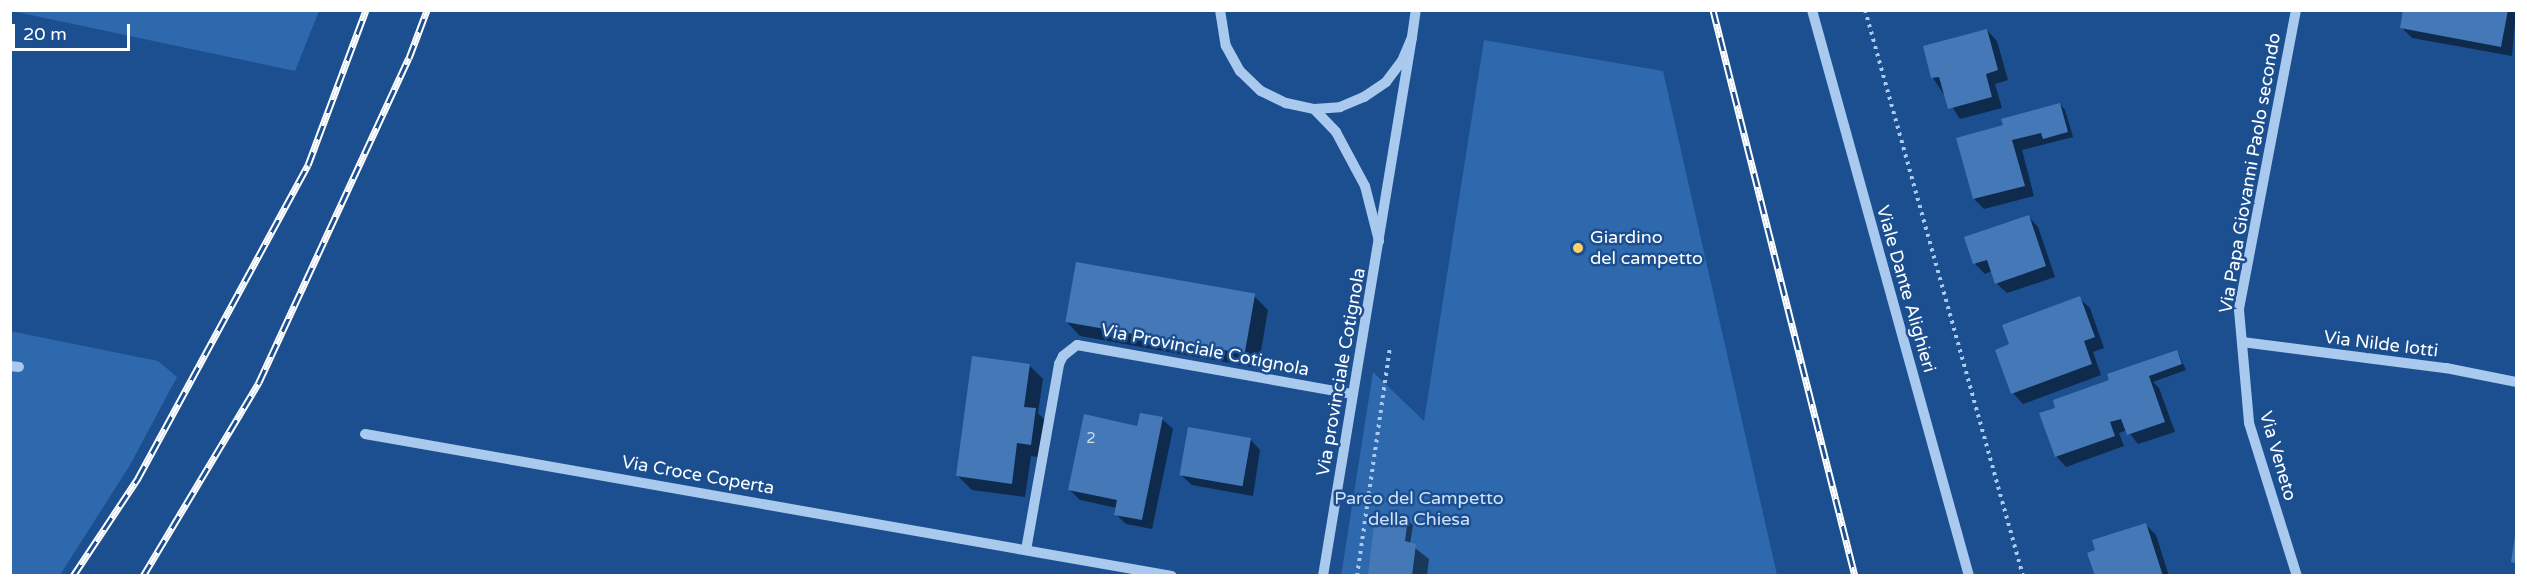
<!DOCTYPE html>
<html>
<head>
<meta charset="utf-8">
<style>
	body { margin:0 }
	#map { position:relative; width:2527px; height:586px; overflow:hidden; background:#1b4f8f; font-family:"Varela Round",sans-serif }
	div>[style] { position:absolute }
	.green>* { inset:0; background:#2e69ad }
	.shadow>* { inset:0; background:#0007 }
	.building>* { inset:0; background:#4478b7; transform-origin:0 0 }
	.path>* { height:4px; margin-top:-2px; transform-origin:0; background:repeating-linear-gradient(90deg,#a9c9ee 0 3px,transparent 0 7.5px) }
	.minor>* { height:10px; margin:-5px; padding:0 5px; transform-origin:5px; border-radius:5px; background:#a9c9ee }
	.rail>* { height:7px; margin-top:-3.5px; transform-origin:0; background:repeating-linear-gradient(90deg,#1b4f8f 0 14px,#fff 0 28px); box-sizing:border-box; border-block:2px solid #fff }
	.dots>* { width:16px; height:16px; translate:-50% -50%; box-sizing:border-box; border:3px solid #1b4f8f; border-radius:50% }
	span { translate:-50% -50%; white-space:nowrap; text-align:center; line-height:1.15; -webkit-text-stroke:5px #1b4f8f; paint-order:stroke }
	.number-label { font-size:15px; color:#d0dded }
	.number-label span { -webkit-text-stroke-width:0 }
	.street-label { font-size:18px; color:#fff }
	.poi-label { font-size:18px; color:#fff }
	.left { translate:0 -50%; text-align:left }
	.park-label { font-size:18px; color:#cfe3fa }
	.frame { position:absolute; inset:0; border:12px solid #fff; pointer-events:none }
	.scale { position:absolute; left:12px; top:24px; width:118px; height:27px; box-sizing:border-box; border:3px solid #fff; border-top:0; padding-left:8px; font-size:18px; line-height:21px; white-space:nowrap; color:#fff; -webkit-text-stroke:4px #1b4f8f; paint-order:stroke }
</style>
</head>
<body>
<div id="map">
	<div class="green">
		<div style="clip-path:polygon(12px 11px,319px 10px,319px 11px,295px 71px)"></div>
		<div style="clip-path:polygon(1484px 40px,1663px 71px,1777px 575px,1341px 576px,1373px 372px,1424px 421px)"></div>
		<div style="clip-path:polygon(10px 331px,158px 361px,177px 377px,130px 465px,60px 575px,11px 575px)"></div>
	</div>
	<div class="shadow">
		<div style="clip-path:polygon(2404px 10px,2516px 10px,2512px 56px,2412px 38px,2402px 28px)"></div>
		<div style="clip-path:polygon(1987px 30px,1997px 41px,2008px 80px,1995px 84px,2002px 108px,1960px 119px,1933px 78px)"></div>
		<div style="clip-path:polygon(2060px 104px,2065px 110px,2073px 137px,2022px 150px,2034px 196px,1984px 209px,1974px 199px,2005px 126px)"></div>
		<div style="clip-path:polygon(2028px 216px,2038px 227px,2055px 277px,2007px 293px,1996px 283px,1992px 271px,1985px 274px,1975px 264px)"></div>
		<div style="clip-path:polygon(1254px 296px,1268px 310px,1258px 368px,1080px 336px,1067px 322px)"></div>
		<div style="clip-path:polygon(2079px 298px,2090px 308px,2104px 348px,2093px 352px,2101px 375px,2023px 404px,2013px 393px,2011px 345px)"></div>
		<div style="clip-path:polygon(2177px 351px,2186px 370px,2153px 382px,2159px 388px,2175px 432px,2138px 444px,2127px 430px,2119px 433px,2124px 446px,2066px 467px,2056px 456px,2057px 409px)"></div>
		<div style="clip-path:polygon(1029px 365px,1043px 379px,1038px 413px,1049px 424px,1045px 458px,1031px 456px,1025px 497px,972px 490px,958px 476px)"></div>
		<div style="clip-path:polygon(1162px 419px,1173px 429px,1152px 529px,1126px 524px,1116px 514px,1117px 508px,1080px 500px,1070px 490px,1138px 427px)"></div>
		<div style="clip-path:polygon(1250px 439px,1260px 450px,1253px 496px,1192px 485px,1181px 475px)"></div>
		<div style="clip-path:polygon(1407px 520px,1413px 525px,1410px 544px,1429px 559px,1427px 576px,1370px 576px)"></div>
		<div style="clip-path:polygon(2146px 525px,2156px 535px,2169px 576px,2096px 576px)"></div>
	</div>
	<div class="building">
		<div style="clip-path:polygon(2403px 10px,2508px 10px,2501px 47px,2400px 28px)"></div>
		<div style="clip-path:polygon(1987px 29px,1998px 70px,1986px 74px,1992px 97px,1948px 109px,1939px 77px,1931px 78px,1923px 46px)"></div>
		<div style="clip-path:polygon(2060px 103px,2068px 132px,2043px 139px,2041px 133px,2012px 140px,2025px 186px,1973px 199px,1956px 138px,2003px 125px,2001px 119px)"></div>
		<div style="clip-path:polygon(2029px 215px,2046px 266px,1995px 284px,1987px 260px,1973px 264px,1964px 237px)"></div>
		<div style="left:1076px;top:262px;width:182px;height:61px;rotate:10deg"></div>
		<div style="clip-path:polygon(2080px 296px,2095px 337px,2084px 341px,2092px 364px,2011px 394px,1995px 350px,2009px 344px,2002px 325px)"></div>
		<div style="clip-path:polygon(2177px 350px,2182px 364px,2149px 376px,2165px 422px,2127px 435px,2121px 419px,2110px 422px,2115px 436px,2055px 457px,2039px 413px,2055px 408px,2053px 400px,2109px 380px,2107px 374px)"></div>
		<div style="clip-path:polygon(972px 356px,1030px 364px,1024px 407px,1036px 408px,1031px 445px,1017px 443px,1012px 484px,956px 476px)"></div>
		<div style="clip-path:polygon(1140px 413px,1163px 417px,1142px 520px,1114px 515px,1117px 500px,1068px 490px,1084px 414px,1137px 426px)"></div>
		<div style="left:1188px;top:427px;width:64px;height:49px;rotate:10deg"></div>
		<div style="clip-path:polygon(1375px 515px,1408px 519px,1405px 541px,1416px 544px,1412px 576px,1368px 576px)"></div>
		<div style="clip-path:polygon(2146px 523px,2163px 576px,2095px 576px,2087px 553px,2095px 550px,2092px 540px)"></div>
		<div style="clip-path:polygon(2515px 536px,2516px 536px,2516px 563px,2511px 562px)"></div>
	</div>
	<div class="path">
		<div style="left:1865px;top:10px;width:588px;rotate:74.4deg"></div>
		<div style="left:1357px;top:576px;width:230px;rotate:-81.8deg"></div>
	</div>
	<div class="minor">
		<div style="left:1220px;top:10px;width:36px;rotate:81deg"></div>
		<div style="left:1226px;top:46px;width:29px;rotate:61deg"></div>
		<div style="left:1240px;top:71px;width:29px;rotate:44deg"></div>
		<div style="left:1261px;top:91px;width:28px;rotate:26deg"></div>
		<div style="left:1286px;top:103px;width:29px;rotate:12deg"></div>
		<div style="left:1314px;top:109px;width:26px;rotate:-4deg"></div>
		<div style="left:1340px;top:107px;width:26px;rotate:-23deg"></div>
		<div style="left:1364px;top:97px;width:27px;rotate:-34deg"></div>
		<div style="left:1386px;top:82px;width:26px;rotate:-53deg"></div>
		<div style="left:1402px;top:61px;width:26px;rotate:-67deg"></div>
		<div style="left:1412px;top:37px;width:27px;rotate:-82deg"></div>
		<div style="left:1812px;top:10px;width:587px;rotate:74.5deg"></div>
		<div style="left:2296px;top:10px;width:305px;rotate:100.8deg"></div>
		<div style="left:2239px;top:310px;width:113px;rotate:84.9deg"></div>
		<div style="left:2249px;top:423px;width:160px;rotate:72.6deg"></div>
		<div style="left:1314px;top:109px;width:32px;rotate:46deg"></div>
		<div style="left:1336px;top:132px;width:61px;rotate:61.8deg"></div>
		<div style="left:1365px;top:186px;width:57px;rotate:75.7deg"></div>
		<div style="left:2242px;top:342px;width:206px;rotate:7.3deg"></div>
		<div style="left:2446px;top:368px;width:71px;rotate:11.3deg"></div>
		<div style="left:10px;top:366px;width:9px;rotate:6deg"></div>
		<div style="left:365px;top:434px;width:819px;rotate:9.98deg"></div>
		<div style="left:1026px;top:550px;width:189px;rotate:-79.9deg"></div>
		<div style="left:1059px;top:364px;width:9px;rotate:-63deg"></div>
		<div style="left:1063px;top:356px;width:18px;rotate:-38deg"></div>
		<div style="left:1077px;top:345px;width:280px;rotate:10.1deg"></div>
		<div style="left:1323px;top:576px;width:546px;rotate:-80.62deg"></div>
	</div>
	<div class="rail">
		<div style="left:1713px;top:10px;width:584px;rotate:75.92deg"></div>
		<div style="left:73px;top:576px;width:118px;rotate:-56.4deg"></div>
		<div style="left:138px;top:478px;width:356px;rotate:-61.5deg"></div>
		<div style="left:308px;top:165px;width:165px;rotate:-69.5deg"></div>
		<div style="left:143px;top:576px;width:226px;rotate:-59.1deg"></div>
		<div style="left:259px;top:382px;width:357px;rotate:-65.2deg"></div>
		<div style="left:409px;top:58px;width:51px;rotate:-69.4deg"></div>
	</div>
	<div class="dots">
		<div style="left:1578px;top:248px;background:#ffd166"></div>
	</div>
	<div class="number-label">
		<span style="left:1091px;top:439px">2</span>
	</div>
	<div class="street-label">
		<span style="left:2250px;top:173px;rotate:-80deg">Via Papa Giovanni Paolo secondo</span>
		<span style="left:1906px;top:289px;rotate:74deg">Viale Dante Alighieri</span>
		<span style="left:2381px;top:344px;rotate:7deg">Via Nilde Iotti</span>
		<span style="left:1205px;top:350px;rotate:11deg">Via Provinciale Cotignola</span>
		<span style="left:1341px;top:372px;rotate:-80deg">Via provinciale Cotignola</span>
		<span style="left:2278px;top:456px;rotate:74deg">Via Veneto</span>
		<span style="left:698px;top:475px;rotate:10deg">Via Croce Coperta</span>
	</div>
	<div class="poi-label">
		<span class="left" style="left:1590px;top:248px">Giardino<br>del campetto</span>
	</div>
	<div class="park-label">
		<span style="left:1419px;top:509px">Parco del Campetto<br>della Chiesa</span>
	</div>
	<div class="frame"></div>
	<div class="scale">20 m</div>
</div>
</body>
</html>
